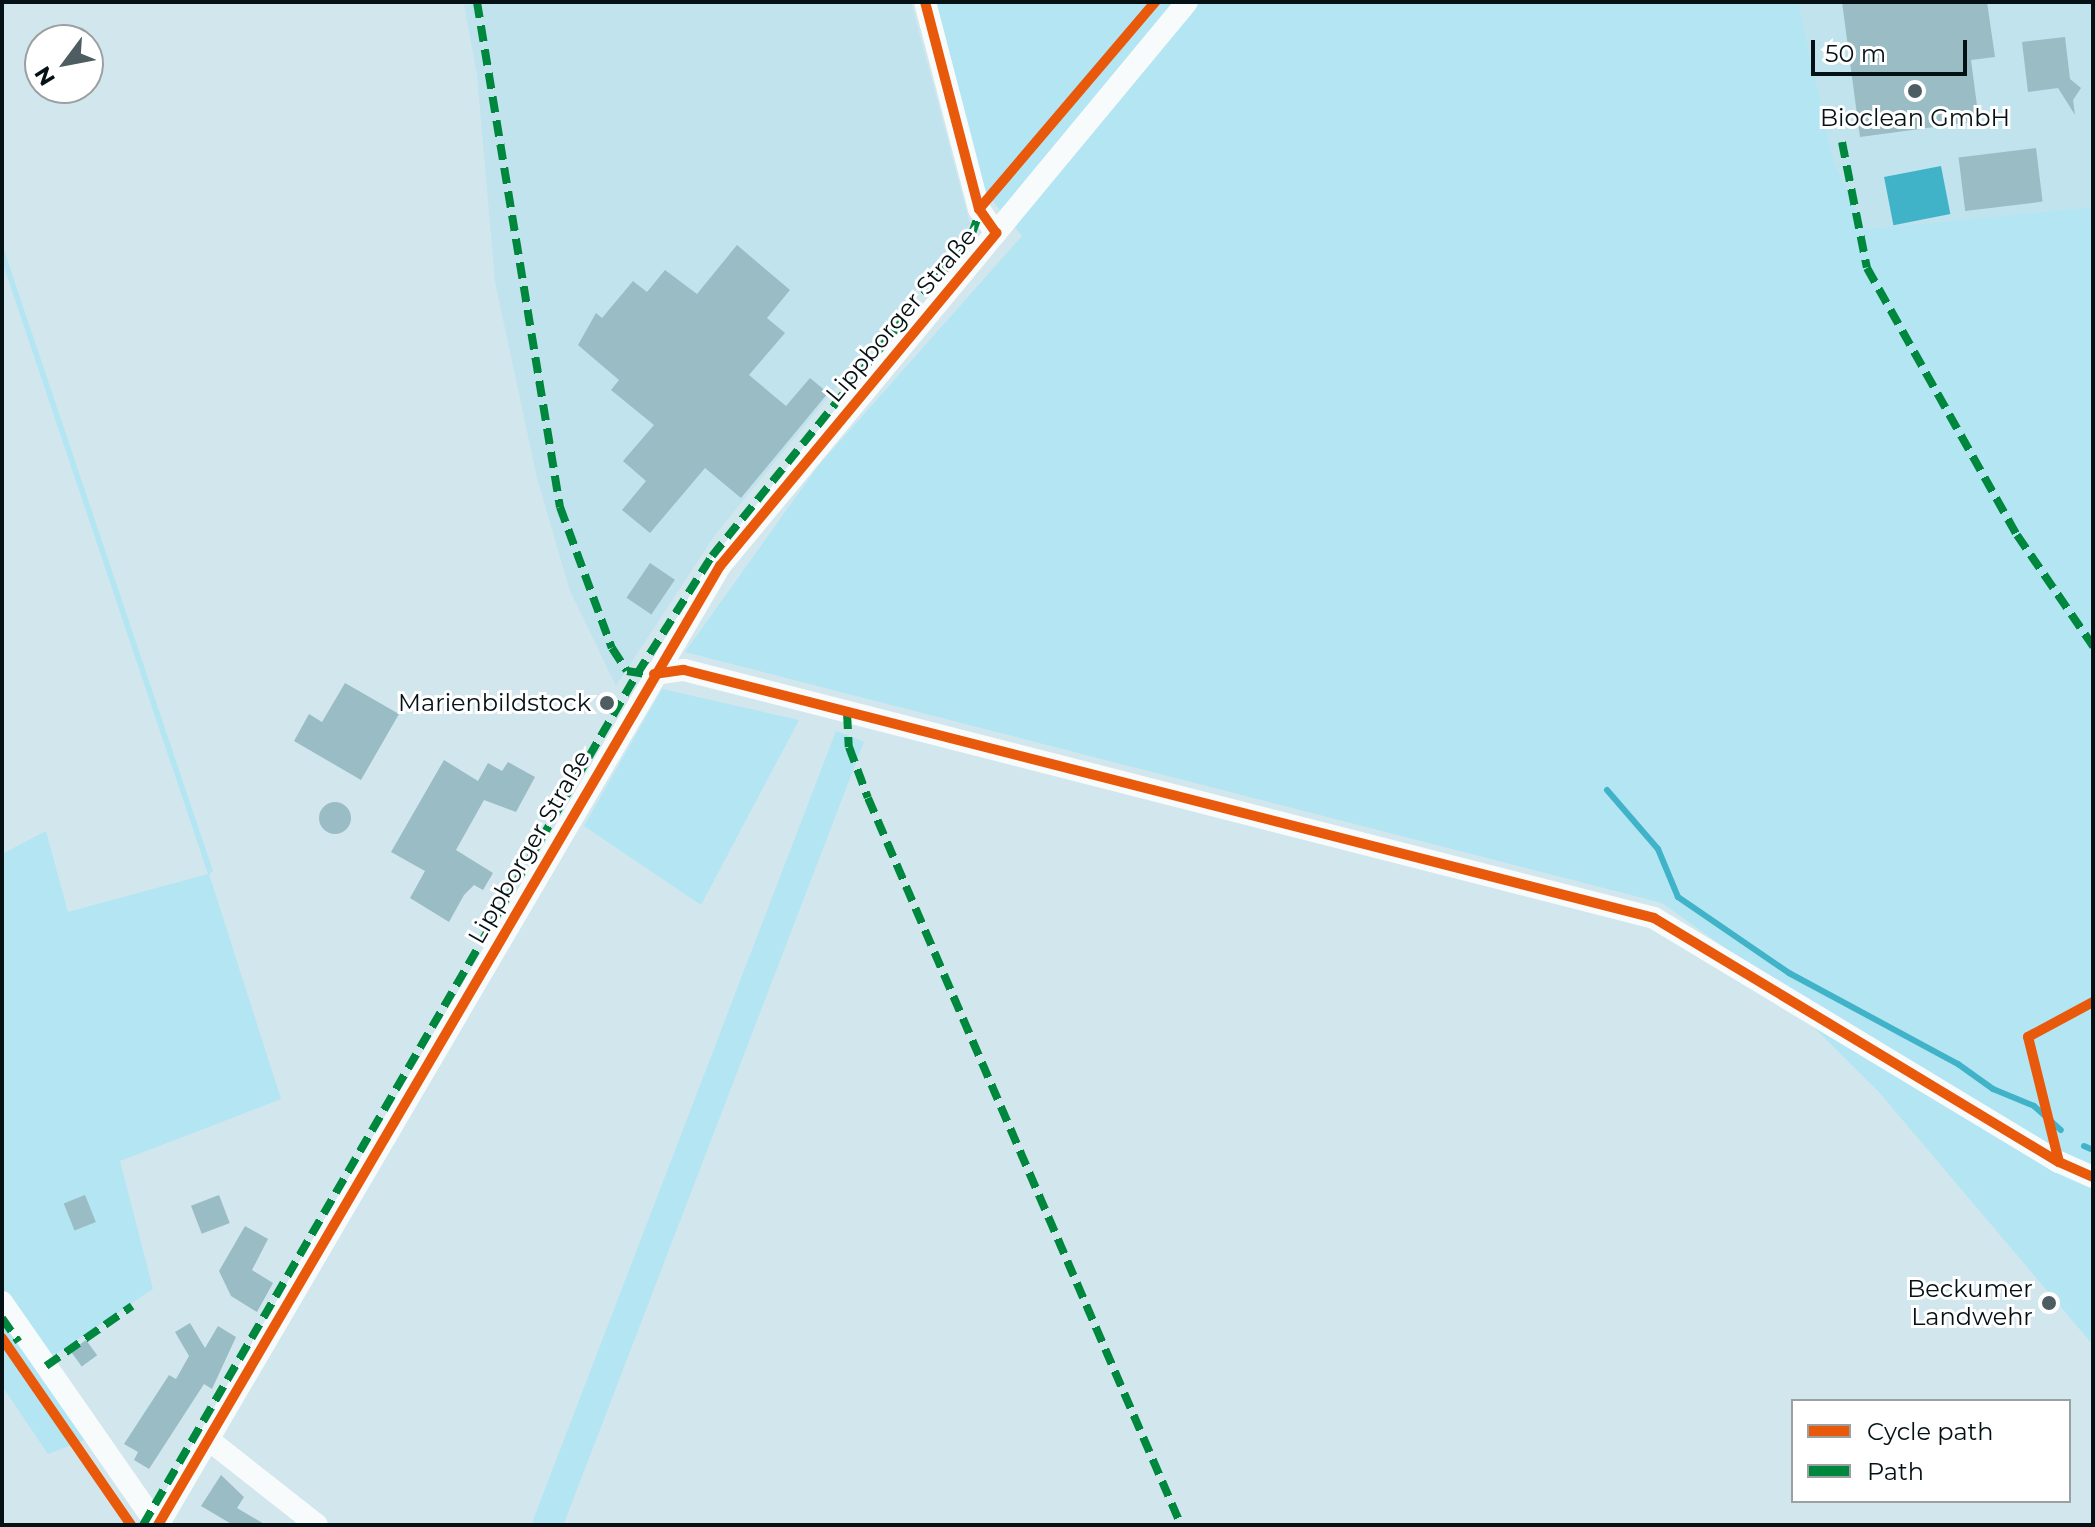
<!DOCTYPE html>
<html>
<head>
<meta charset="utf-8">
<style>
	body { margin:0 }
	#map { position:relative; width:2095px; height:1527px; overflow:hidden; background:#d2e7ed; font-family:Montserrat,sans-serif }
	div>[style] { position:absolute }
	.built>* { inset:0; background:#c0e3ed }
	.green>* { inset:0; background:#b3e5f2; transform-origin:0 0 }
	.water>* { inset:0; background:#40b3c9; transform-origin:0 0 }
	.stream>* { height:6px; margin:-3px; padding:0 3px; transform-origin:3px; border-radius:3px; background:#40b3c9 }
	.building>* { inset:0; background:#9abcc4; transform-origin:0 0 }
	.round { border-radius:50% }
	.minor>* { height:22px; margin:-11px; padding:0 11px; transform-origin:11px; border-radius:11px; background:#f8fbfc }
	.quiet>* { height:8px; margin-top:-4px; transform-origin:0; background:repeating-linear-gradient(90deg,#00873e 0 16px,transparent 0 24px) }
	.cycleway>* { height:10px; margin:-5px; padding:0 5px; transform-origin:5px; border-radius:5px; background:#e8590c }
	.dots>* { width:22px; height:22px; translate:-50% -50%; box-sizing:border-box; border:4px solid #fff; border-radius:50% }
	span { translate:-50% -50%; white-space:nowrap; text-align:center; line-height:1.15; -webkit-text-stroke:6px #fff; paint-order:stroke }
	.poi-label { font-size:24px; color:#051215 }
	.right { translate:-100% -50%; text-align:right }
	.street-label { font-size:24px; color:#051215 }
	.frame { position:absolute; inset:0; border:4px solid #051215; pointer-events:none }
	.legend { position:absolute; left:1791px; top:1399px; width:280px; height:104px; box-sizing:border-box; background:#fff; border:2px solid #9ba0a1; margin:0; padding:10px 14px; list-style:none; font-size:24px; color:#051215 }
	.legend li { display:flex; align-items:center; gap:16px; height:40px }
	.legend b { width:40px; border:2px solid #9ba0a1 }
	.north { position:absolute; left:24px; top:24px; width:80px; height:80px; box-sizing:border-box; background:#fff; border:2px solid #9ba0a1; border-radius:50%; rotate:238deg; font-size:22px; font-weight:700; line-height:32px; text-align:center; color:#051215 }
	.north::after { content:''; display:block; margin:auto; width:28px; height:36px; background:#4d5d61; clip-path:polygon(50% 0,100% 100%,50% 72%,0 100%) }
	.scale { position:absolute; left:1811px; top:40px; width:156px; height:36px; box-sizing:border-box; border:4px solid #051215; border-top:0; padding-left:10px; font-size:24px; line-height:28px; white-space:nowrap; color:#051215; -webkit-text-stroke:6px #fff; paint-order:stroke }
</style>
</head>
<body>
<div id="map">
	<div class="built">
		<div style="clip-path:polygon(481px 2px,911px 2px,970px 224px,715px 535px,616px 686px,570px 591px,537px 478px,495px 282px,477px 75px,464px 5px)"></div>
		<div style="clip-path:polygon(1798px 2px,2093px 2px,2093px 207px,1865px 229px,1834px 162px)"></div>
	</div>
	<div class="green">
		<div style="clip-path:polygon(935px 2px,1798px 2px,1834px 162px,1865px 229px,2093px 207px,2093px 1345px,1878px 1091px,1756px 970px,1662px 903px,685px 652px,818px 466px,1022px 236px,984px 191px)"></div>
		<div style="clip-path:polygon(2px 244px,213px 871px,209px 874px,281px 1099px,120px 1161px,153px 1289px,53px 1356px,103px 1433px,48px 1454px,2px 1386px,2px 854px,46px 831px,68px 912px,208px 874px,2px 261px)"></div>
		<div style="clip-path:polygon(662px 689px,799px 720px,701px 905px,584px 826px)"></div>
		<div style="left:836px;top:731px;width:30px;height:861px;rotate:21deg"></div>
	</div>
	<div class="water">
		<div style="left:1941px;top:166px;width:49px;height:58px;rotate:79deg"></div>
	</div>
	<div class="stream">
		<div style="left:1607px;top:790px;width:78px;rotate:49.2deg"></div>
		<div style="left:1658px;top:849px;width:52px;rotate:67.4deg"></div>
		<div style="left:1678px;top:897px;width:135px;rotate:34.4deg"></div>
		<div style="left:1789px;top:973px;width:192px;rotate:28.3deg"></div>
		<div style="left:1958px;top:1064px;width:43px;rotate:35.5deg"></div>
		<div style="left:1993px;top:1089px;width:44px;rotate:22.5deg"></div>
		<div style="left:2034px;top:1106px;width:36px;rotate:42deg"></div>
		<div style="left:2084px;top:1146px;width:10px;rotate:24deg"></div>
	</div>
	<div class="building">
		<div style="clip-path:polygon(1842px 2px,1987px 2px,1995px 57px,1971px 60px,1979px 121px,1860px 137px)"></div>
		<div style="clip-path:polygon(2065px 37px,2070px 79px,2081px 88px,2073px 100px,2075px 115px,2058px 88px,2028px 92px,2022px 42px)"></div>
		<div style="left:2036px;top:148px;width:54px;height:78px;rotate:83deg"></div>
		<div style="clip-path:polygon(737px 245px,790px 290px,767px 318px,785px 333px,749px 375px,786px 406px,810px 378px,828px 393px,741px 498px,705px 468px,650px 533px,622px 510px,646px 481px,623px 461px,654px 425px,611px 390px,619px 380px,578px 345px,596px 313px,602px 318px,633px 281px,647px 292px,665px 270px,697px 294px)"></div>
		<div style="left:650px;top:563px;width:30px;height:42px;rotate:34deg"></div>
		<div style="clip-path:polygon(345px 683px,399px 714px,361px 780px,294px 741px,309px 714px,322px 722px)"></div>
		<div style="clip-path:polygon(444px 760px,478px 781px,488px 763px,502px 771px,508px 762px,535px 777px,516px 812px,484px 800px,456px 850px,493px 873px,483px 890px,474px 885px,464px 895px,449px 922px,410px 898px,425px 871px,391px 852px)"></div>
		<div class="round" style="left:319px;top:802px;width:32px;height:32px"></div>
		<div style="left:85px;top:1195px;width:29px;height:23px;rotate:68deg"></div>
		<div style="left:219px;top:1195px;width:30px;height:30px;rotate:69deg"></div>
		<div style="clip-path:polygon(245px 1226px,268px 1239px,252px 1270px,273px 1283px,257px 1312px,231px 1296px,219px 1271px)"></div>
		<div style="clip-path:polygon(190px 1323px,205px 1348px,218px 1326px,236px 1337px,212px 1389px,204px 1384px,149px 1469px,134px 1460px,138px 1452px,124px 1444px,169px 1375px,176px 1379px,189px 1356px,175px 1332px)"></div>
		<div style="left:86px;top:1340px;width:19px;height:19px;rotate:54deg"></div>
		<div style="clip-path:polygon(221px 1475px,244px 1497px,237px 1508px,266px 1525px,233px 1525px,201px 1506px)"></div>
	</div>
	<div class="minor">
		<div style="left:925px;top:2px;width:214px;rotate:75.4deg"></div>
		<div style="left:979px;top:209px;width:29px;rotate:55deg"></div>
		<div style="left:654px;top:674px;width:30px;rotate:-8deg"></div>
		<div style="left:684px;top:670px;width:1001px;rotate:14.34deg"></div>
		<div style="left:1654px;top:918px;width:473px;rotate:31.1deg"></div>
		<div style="left:2059px;top:1162px;width:37px;rotate:24deg"></div>
		<div style="left:2px;top:1302px;width:272px;rotate:55.2deg"></div>
		<div style="left:209px;top:1440px;width:137px;rotate:38.2deg"></div>
		<div style="left:158px;top:1525px;width:1112px;rotate:-59.63deg"></div>
		<div style="left:720px;top:566px;width:732px;rotate:-50.37deg"></div>
	</div>
	<div class="quiet">
		<div style="left:477px;top:2px;width:512px;rotate:80.67deg"></div>
		<div style="left:560px;top:507px;width:150px;rotate:69.8deg"></div>
		<div style="left:612px;top:648px;width:27px;rotate:57deg"></div>
		<div style="left:627px;top:671px;width:19px;rotate:9deg"></div>
		<div style="left:1842px;top:142px;width:128px;rotate:78.8deg"></div>
		<div style="left:1867px;top:268px;width:306px;rotate:60.7deg"></div>
		<div style="left:2017px;top:535px;width:135px;rotate:55.6deg"></div>
		<div style="left:847px;top:713px;width:34px;rotate:87deg"></div>
		<div style="left:849px;top:747px;width:54px;rotate:69.6deg"></div>
		<div style="left:868px;top:798px;width:792px;rotate:66.71deg"></div>
		<div style="left:2px;top:1318px;width:29px;rotate:55deg"></div>
		<div style="left:46px;top:1366px;width:105px;rotate:-34.9deg"></div>
		<div style="left:143px;top:1525px;width:984px;rotate:-59.87deg"></div>
		<div style="left:637px;top:674px;width:140px;rotate:-57.6deg"></div>
		<div style="left:712px;top:556px;width:412px;rotate:-51deg"></div>
		<div style="left:971px;top:236px;width:32px;rotate:-70deg"></div>
	</div>
	<div class="cycleway">
		<div style="left:979px;top:209px;width:272px;rotate:-49.6deg"></div>
		<div style="left:654px;top:674px;width:30px;rotate:-8deg"></div>
		<div style="left:684px;top:670px;width:1001px;rotate:14.34deg"></div>
		<div style="left:1654px;top:918px;width:473px;rotate:31.1deg"></div>
		<div style="left:2059px;top:1162px;width:37px;rotate:24deg"></div>
		<div style="left:2059px;top:1162px;width:129px;rotate:-103.9deg"></div>
		<div style="left:2028px;top:1037px;width:74px;rotate:-28.3deg"></div>
		<div style="left:2px;top:1338px;width:227px;rotate:55.4deg"></div>
		<div style="left:158px;top:1525px;width:1112px;rotate:-59.63deg"></div>
		<div style="left:720px;top:566px;width:433px;rotate:-50.3deg"></div>
		<div style="left:996px;top:233px;width:29px;rotate:-125deg"></div>
		<div style="left:979px;top:209px;width:214px;rotate:-104.6deg"></div>
	</div>
	<div class="dots">
		<div style="left:1915px;top:91px;background:#4d5d61"></div>
		<div style="left:607px;top:703px;background:#4d5d61"></div>
		<div style="left:2049px;top:1303px;background:#4d5d61"></div>
	</div>
	<div class="poi-label">
		<span style="left:1915px;top:118px">Bioclean GmbH</span>
		<span class="right" style="left:591px;top:703px">Marienbildstock</span>
		<span class="right" style="left:2033px;top:1303px">Beckumer<br>Landwehr</span>
	</div>
	<div class="street-label">
		<span style="left:901px;top:315px;rotate:-50deg">Lippborger Straße</span>
		<span style="left:529px;top:847px;rotate:-60deg">Lippborger Straße</span>
	</div>
	<div class="frame"></div>
	<ul class="legend">
	<li><b style="height:10px;background:#e8590c"></b>Cycle path</li>
	<li><b style="height:10px;background:#00873e"></b>Path</li>
	</ul>
	<div class="north">N</div>
	<div class="scale">50 m</div>
</div>
</body>
</html>
